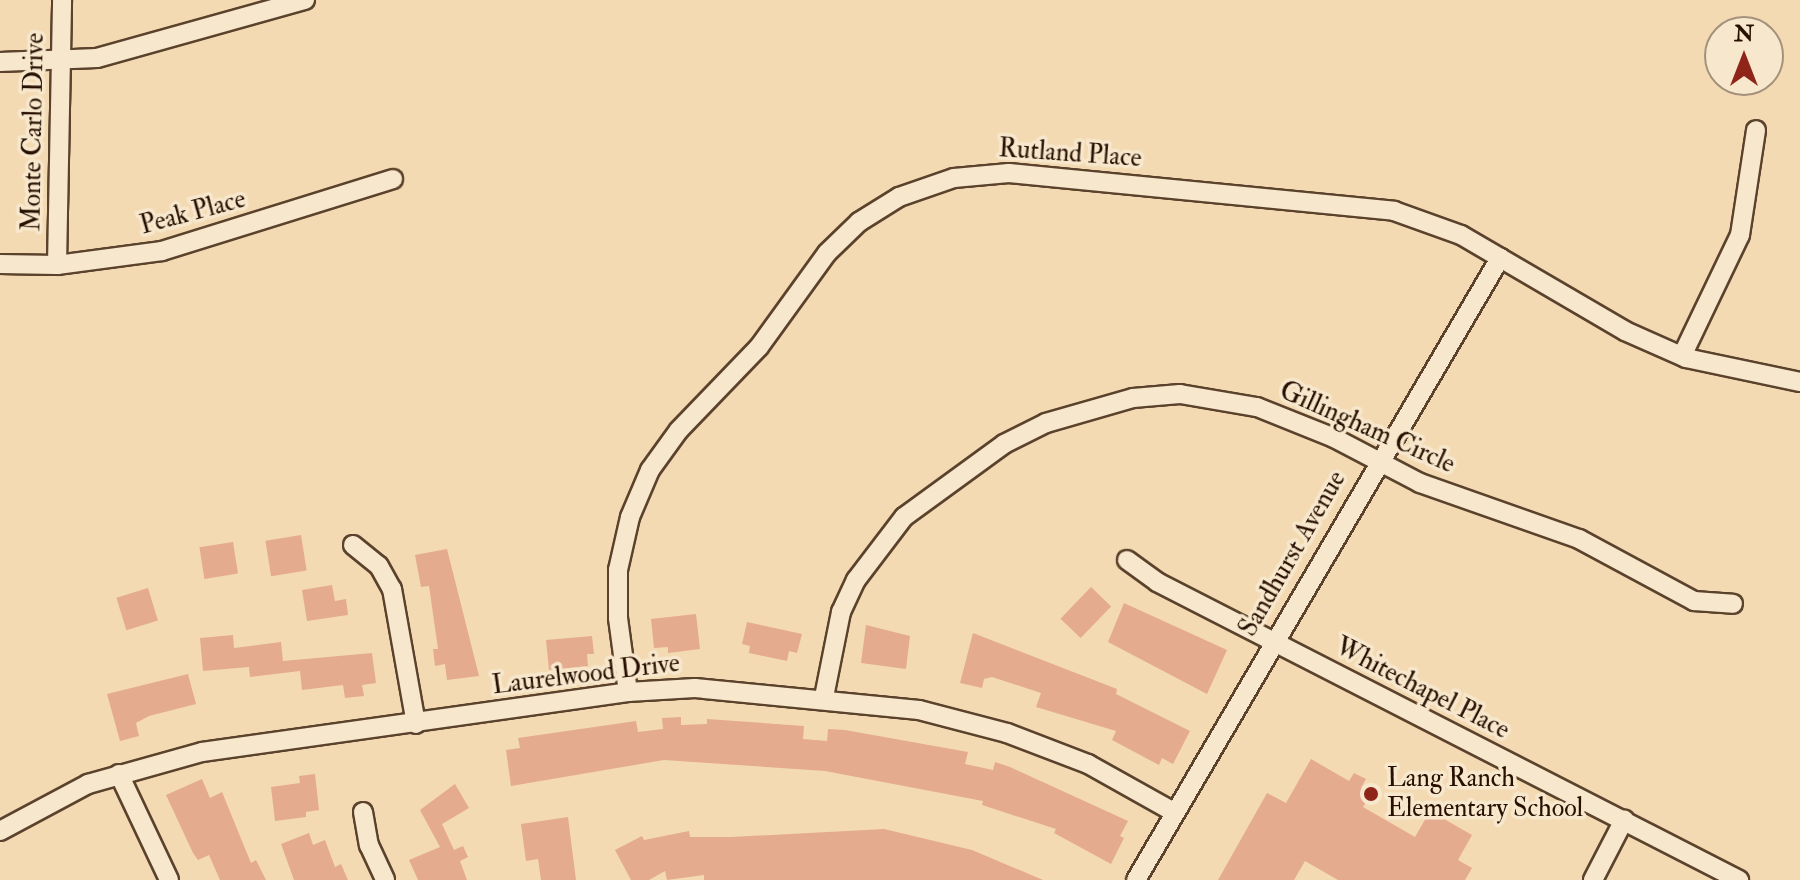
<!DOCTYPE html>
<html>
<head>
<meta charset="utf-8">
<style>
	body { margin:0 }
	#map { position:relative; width:1800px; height:880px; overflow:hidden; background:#f3dab2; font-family:"IM FELL Double Pica",serif }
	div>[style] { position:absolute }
	.building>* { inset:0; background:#e5ab8f; transform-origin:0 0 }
	.roads { filter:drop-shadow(2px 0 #5b422c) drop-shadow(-2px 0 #5b422c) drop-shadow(0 2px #5b422c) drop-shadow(0 -2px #5b422c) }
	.street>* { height:18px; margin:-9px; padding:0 9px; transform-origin:9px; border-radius:9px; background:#f7e7cd }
	.dots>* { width:22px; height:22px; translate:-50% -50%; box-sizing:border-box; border:4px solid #f7e7cd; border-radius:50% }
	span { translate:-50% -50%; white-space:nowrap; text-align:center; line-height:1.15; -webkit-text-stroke:7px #f7e7cd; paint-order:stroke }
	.street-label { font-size:26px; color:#281000 }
	.poi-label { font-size:26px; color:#281000 }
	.left { translate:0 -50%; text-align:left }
	.north { position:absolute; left:1704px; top:16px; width:80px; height:80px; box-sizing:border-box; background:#f7e7cd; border:2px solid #a4917b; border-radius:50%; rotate:0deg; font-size:22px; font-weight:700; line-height:32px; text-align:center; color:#281000 }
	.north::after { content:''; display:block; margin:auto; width:28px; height:36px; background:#8f2418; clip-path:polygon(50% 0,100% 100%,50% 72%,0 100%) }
</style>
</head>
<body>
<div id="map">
	<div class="building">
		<div style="left:301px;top:535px;width:36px;height:36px;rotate:81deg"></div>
		<div style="left:233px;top:542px;width:32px;height:34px;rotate:81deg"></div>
		<div style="clip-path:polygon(447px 549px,479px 676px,447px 680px,445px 664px,435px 666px,433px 649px,438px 649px,429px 586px,421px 587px,415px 555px)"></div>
		<div style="clip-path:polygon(332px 585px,335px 601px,346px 599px,348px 615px,307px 621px,302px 590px)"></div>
		<div style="left:1091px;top:587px;width:28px;height:44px;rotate:44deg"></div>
		<div style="left:148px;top:588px;width:34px;height:33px;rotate:73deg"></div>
		<div style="clip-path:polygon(1124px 603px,1227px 650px,1207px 694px,1108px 642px)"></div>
		<div style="clip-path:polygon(696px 614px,700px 649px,668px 653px,668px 647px,654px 648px,651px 619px)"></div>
		<div style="clip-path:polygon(747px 622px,802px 634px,797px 653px,789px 651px,787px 661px,749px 653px,750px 646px,742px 644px)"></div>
		<div style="clip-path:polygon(866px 625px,910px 636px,906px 669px,861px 663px)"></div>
		<div style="clip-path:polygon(973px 633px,1117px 689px,1116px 694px,1190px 731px,1173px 764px,1162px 758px,1159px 765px,1112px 740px,1116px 731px,1036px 707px,1041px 693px,992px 677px,984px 679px,982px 688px,960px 683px)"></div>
		<div style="clip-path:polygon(233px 635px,234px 648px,281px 642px,283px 661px,372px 653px,376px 683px,362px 685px,364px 696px,345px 698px,343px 685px,302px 690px,300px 671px,250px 677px,249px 667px,203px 671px,200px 638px)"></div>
		<div style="clip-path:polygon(592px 636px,594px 654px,587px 654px,588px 666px,549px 670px,546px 640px)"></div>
		<div style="clip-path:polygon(188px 674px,196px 704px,149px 716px,136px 723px,139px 736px,120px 741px,107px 694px)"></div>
		<div style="clip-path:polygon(681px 717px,681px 725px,707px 724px,707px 719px,804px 726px,803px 739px,827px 741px,828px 729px,845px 730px,968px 752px,965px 764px,993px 770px,995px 762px,1010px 767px,1128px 821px,1120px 836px,1124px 838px,1111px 864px,1054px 833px,1056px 829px,982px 805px,983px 801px,825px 771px,664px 760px,511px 786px,506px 750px,520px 748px,518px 738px,636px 721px,638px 732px,663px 729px,662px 718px)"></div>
		<div style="clip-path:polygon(1311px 759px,1349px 781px,1354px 773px,1366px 779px,1361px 788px,1371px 794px,1363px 807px,1415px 837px,1430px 811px,1472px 835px,1458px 860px,1472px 868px,1465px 880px,1338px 880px,1305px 861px,1294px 880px,1218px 880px,1267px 793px,1286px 803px)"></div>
		<div style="clip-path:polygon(315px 774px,319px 810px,306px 812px,306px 817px,275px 821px,271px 787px,300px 783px,299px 776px)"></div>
		<div style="clip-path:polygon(202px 779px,210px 798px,222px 792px,251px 863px,256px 860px,266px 880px,220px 880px,209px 855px,198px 860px,193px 853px,166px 795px)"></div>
		<div style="clip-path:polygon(455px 784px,469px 808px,442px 824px,454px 850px,463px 846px,468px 857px,460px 861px,467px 880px,418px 880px,409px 860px,440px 847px,420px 810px)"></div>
		<div style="clip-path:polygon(568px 817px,576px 880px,541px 880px,538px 859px,526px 861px,521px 824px)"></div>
		<div style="clip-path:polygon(884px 829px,972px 850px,1043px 880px,704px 880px,704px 875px,667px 880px,665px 871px,649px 880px,631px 880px,615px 850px,642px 836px,644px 840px,689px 831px,690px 837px,731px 837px)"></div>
		<div style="clip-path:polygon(309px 833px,313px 845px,325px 840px,335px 867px,341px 864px,348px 880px,294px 880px,281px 844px)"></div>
	</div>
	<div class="roads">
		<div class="street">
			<div style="left:0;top:62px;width:97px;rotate:-2.4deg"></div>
			<div style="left:97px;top:58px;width:216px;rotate:-15.6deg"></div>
			<div style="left:0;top:264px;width:57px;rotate:1deg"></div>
			<div style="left:57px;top:265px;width:106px;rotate:-7.6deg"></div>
			<div style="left:162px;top:251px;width:242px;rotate:-17.3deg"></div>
			<div style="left:57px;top:265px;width:265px;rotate:-88.9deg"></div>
			<div style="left:1682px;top:356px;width:134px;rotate:-64.4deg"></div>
			<div style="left:1740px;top:235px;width:106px;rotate:-81.3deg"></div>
			<div style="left:353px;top:545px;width:33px;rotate:39deg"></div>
			<div style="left:379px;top:566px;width:26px;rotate:61deg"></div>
			<div style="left:392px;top:589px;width:137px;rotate:79.9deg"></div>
			<div style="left:1127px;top:560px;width:37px;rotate:36deg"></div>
			<div style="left:1157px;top:582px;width:654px;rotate:27.11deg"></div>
			<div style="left:628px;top:692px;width:75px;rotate:-97.7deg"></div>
			<div style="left:618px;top:618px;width:48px;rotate:-90deg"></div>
			<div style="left:618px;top:570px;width:54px;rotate:-77.2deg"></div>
			<div style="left:630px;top:517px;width:51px;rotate:-66.9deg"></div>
			<div style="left:650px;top:470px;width:49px;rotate:-54.1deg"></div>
			<div style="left:679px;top:430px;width:115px;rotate:-46.1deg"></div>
			<div style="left:759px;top:347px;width:116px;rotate:-54.1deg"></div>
			<div style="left:827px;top:253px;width:45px;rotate:-44.1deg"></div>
			<div style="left:859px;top:222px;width:47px;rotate:-32deg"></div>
			<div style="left:899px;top:197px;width:58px;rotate:-19.1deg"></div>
			<div style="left:954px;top:178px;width:55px;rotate:-5.2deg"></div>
			<div style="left:1009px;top:173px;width:387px;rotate:5.6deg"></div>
			<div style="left:1394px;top:211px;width:71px;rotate:19.7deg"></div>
			<div style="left:1461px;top:235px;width:190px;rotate:30.3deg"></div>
			<div style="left:1625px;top:331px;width:67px;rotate:23.9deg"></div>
			<div style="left:1686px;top:358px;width:116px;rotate:11.9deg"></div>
			<div style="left:824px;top:697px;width:87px;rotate:-78.7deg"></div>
			<div style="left:841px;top:612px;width:35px;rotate:-65deg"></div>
			<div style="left:856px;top:580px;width:79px;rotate:-52.7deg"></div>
			<div style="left:904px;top:517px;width:124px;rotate:-36.1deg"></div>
			<div style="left:1004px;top:444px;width:47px;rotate:-26.6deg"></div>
			<div style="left:1046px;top:423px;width:91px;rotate:-16deg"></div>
			<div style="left:1133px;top:398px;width:47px;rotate:-4.9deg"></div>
			<div style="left:1180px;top:394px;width:78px;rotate:9.6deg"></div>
			<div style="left:1257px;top:407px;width:83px;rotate:21.9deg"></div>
			<div style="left:1334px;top:438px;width:97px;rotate:27.6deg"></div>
			<div style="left:1420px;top:483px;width:169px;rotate:19.4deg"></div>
			<div style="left:1579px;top:539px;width:131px;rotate:28.3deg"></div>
			<div style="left:1694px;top:601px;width:39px;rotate:4deg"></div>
			<div style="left:119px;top:774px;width:117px;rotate:64.7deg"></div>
			<div style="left:363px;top:812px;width:34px;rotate:80deg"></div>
			<div style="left:369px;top:845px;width:38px;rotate:65deg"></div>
			<div style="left:0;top:831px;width:100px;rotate:-28.1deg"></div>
			<div style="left:88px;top:784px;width:118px;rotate:-15.7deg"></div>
			<div style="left:202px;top:752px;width:430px;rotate:-8deg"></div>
			<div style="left:628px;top:692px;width:67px;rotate:-3.4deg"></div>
			<div style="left:695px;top:688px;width:225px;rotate:5.6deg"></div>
			<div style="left:919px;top:710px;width:91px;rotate:14.6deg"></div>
			<div style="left:1007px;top:733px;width:87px;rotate:20.9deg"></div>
			<div style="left:1088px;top:764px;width:98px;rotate:29.2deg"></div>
			<div style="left:1136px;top:880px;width:721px;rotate:-59.66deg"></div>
			<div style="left:1593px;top:880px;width:68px;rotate:-62.7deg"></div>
		</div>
	</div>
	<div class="dots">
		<div style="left:1371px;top:794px;background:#8f2418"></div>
	</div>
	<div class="street-label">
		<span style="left:34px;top:132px;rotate:-89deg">Monte Carlo Drive</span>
		<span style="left:1070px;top:154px;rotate:4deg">Rutland Place</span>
		<span style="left:193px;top:213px;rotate:-15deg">Peak Place</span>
		<span style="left:1367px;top:428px;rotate:24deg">Gillingham Circle</span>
		<span style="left:1293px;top:554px;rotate:-60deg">Sandhurst Avenue</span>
		<span style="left:586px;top:675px;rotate:-7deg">Laurelwood Drive</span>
		<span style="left:1422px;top:689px;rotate:27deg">Whitechapel Place</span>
	</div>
	<div class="poi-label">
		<span class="left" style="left:1387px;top:794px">Lang Ranch<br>Elementary School</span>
	</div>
	<div class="north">N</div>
</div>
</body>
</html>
